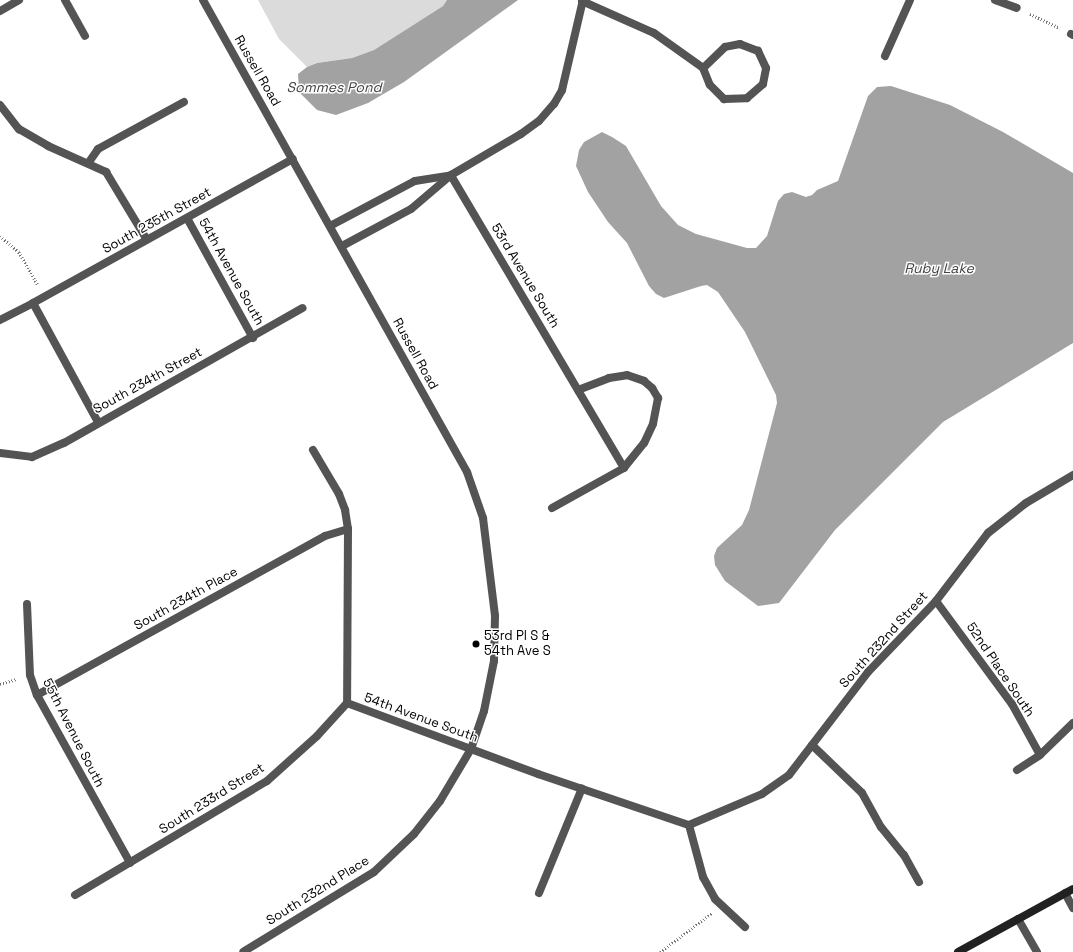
<!DOCTYPE html>
<html>
<head>
<meta charset="utf-8">
<style>
	body { margin:0 }
	#map { position:relative; width:1073px; height:952px; overflow:hidden; background:#fff; font-family:"Space Grotesk",sans-serif }
	div>[style] { position:absolute }
	.green>* { inset:0; background:#dbdbdb }
	.water>* { inset:0; background:#a2a2a2 }
	.path>* { height:2.5px; margin-top:-1.25px; transform-origin:0; background:repeating-linear-gradient(90deg,#767676 0 1px,transparent 0 3px) }
	.lane>* { height:8px; margin:-4px; padding:0 4px; transform-origin:4px; border-radius:4px; background:#545454 }
	.street>* { height:8px; margin:-4px; padding:0 4px; transform-origin:4px; border-radius:4px; background:#545454 }
	.secondary>* { height:8px; margin:-4px; padding:0 4px; transform-origin:4px; border-radius:4px; background:#212121 }
	.dots>* { width:11px; height:11px; translate:-50% -50%; box-sizing:border-box; border:2px solid #fff; border-radius:50% }
	span { translate:-50% -50%; white-space:nowrap; text-align:center; line-height:1.15; -webkit-text-stroke:3px #fff; paint-order:stroke }
	.street-label { font-size:13px; color:#000 }
	.poi-label { font-size:13px; color:#000 }
	.left { translate:0 -50%; text-align:left }
	.water-label { font-size:14px; color:#434343; font-style:italic }
</style>
</head>
<body>
<div id="map">
	<div class="green">
		<div style="clip-path:polygon(258px 0,447px 0,443px 6px,374px 50px,352px 58px,317px 63px,307px 67px,279px 39px)"></div>
	</div>
	<div class="water">
		<div style="clip-path:polygon(447px 0,518px 0,404px 82px,368px 103px,336px 115px,317px 110px,299px 92px,298px 74px,307px 67px,317px 63px,352px 58px,374px 50px,443px 6px)"></div>
		<div style="clip-path:polygon(891px 86px,950px 105px,1003px 132px,1073px 173px,1073px 343px,943px 422px,835px 530px,779px 603px,758px 606px,725px 581px,715px 565px,714px 556px,717px 548px,742px 525px,749px 510px,777px 403px,776px 395px,745px 332px,718px 292px,707px 285px,701px 286px,664px 298px,656px 294px,649px 286px,627px 243px,608px 222px,588px 192px,576px 166px,579px 150px,584px 142px,602px 132px,612px 137px,626px 146px,661px 206px,678px 225px,696px 234px,747px 248px,756px 248px,767px 236px,778px 201px,784px 194px,792px 192px,806px 197px,812px 195px,817px 190px,838px 181px,868px 96px,877px 87px)"></div>
	</div>
	<div class="path">
		<div style="left:1030px;top:14px;width:33px;rotate:25deg"></div>
		<div style="left:0;top:236px;width:25px;rotate:40deg"></div>
		<div style="left:19px;top:252px;width:38px;rotate:60deg"></div>
		<div style="left:0;top:684px;width:17px;rotate:-17deg"></div>
		<div style="left:660px;top:952px;width:65px;rotate:-36.9deg"></div>
	</div>
	<div class="lane">
		<div style="left:995px;top:0;width:23px;rotate:20deg"></div>
	</div>
	<div class="street">
		<div style="left:65px;top:0;width:41px;rotate:60.9deg"></div>
		<div style="left:203px;top:0;width:541px;rotate:60.78deg"></div>
		<div style="left:467px;top:472px;width:49px;rotate:70.8deg"></div>
		<div style="left:483px;top:518px;width:99px;rotate:83deg"></div>
		<div style="left:495px;top:616px;width:45px;rotate:91.3deg"></div>
		<div style="left:494px;top:661px;width:51px;rotate:101.3deg"></div>
		<div style="left:484px;top:711px;width:40px;rotate:108.9deg"></div>
		<div style="left:471px;top:749px;width:61px;rotate:120.8deg"></div>
		<div style="left:440px;top:801px;width:42px;rotate:128.2deg"></div>
		<div style="left:414px;top:834px;width:55px;rotate:136.5deg"></div>
		<div style="left:374px;top:872px;width:153px;rotate:148.6deg"></div>
		<div style="left:582px;top:1px;width:79px;rotate:24deg"></div>
		<div style="left:654px;top:33px;width:60px;rotate:35.5deg"></div>
		<div style="left:703px;top:68px;width:18px;rotate:68deg"></div>
		<div style="left:710px;top:85px;width:20px;rotate:45deg"></div>
		<div style="left:724px;top:99px;width:23px;rotate:-2deg"></div>
		<div style="left:747px;top:98px;width:21px;rotate:-41deg"></div>
		<div style="left:763px;top:84px;width:16px;rotate:-79deg"></div>
		<div style="left:766px;top:68px;width:19px;rotate:-115deg"></div>
		<div style="left:758px;top:51px;width:19px;rotate:-159deg"></div>
		<div style="left:740px;top:44px;width:15px;rotate:169deg"></div>
		<div style="left:725px;top:47px;width:30px;rotate:136deg"></div>
		<div style="left:0;top:11px;width:22px;rotate:-30deg"></div>
		<div style="left:1071px;top:34px;width:2px;rotate:27deg"></div>
		<div style="left:885px;top:56px;width:61px;rotate:-65.9deg"></div>
		<div style="left:0;top:105px;width:31px;rotate:52deg"></div>
		<div style="left:19px;top:129px;width:34px;rotate:30deg"></div>
		<div style="left:48px;top:146px;width:64px;rotate:24.1deg"></div>
		<div style="left:106px;top:172px;width:79px;rotate:58.9deg"></div>
		<div style="left:89px;top:162px;width:16px;rotate:-55deg"></div>
		<div style="left:98px;top:149px;width:98px;rotate:-28.7deg"></div>
		<div style="left:187px;top:218px;width:137px;rotate:61.2deg"></div>
		<div style="left:330px;top:226px;width:96px;rotate:-27.9deg"></div>
		<div style="left:415px;top:181px;width:36px;rotate:-9deg"></div>
		<div style="left:451px;top:175px;width:52px;rotate:139.6deg"></div>
		<div style="left:411px;top:209px;width:78px;rotate:151.8deg"></div>
		<div style="left:33px;top:303px;width:297px;rotate:-29deg"></div>
		<div style="left:0;top:320px;width:37px;rotate:-27deg"></div>
		<div style="left:33px;top:303px;width:136px;rotate:61.4deg"></div>
		<div style="left:578px;top:390px;width:33px;rotate:-21deg"></div>
		<div style="left:609px;top:378px;width:18px;rotate:-9deg"></div>
		<div style="left:627px;top:375px;width:18px;rotate:19deg"></div>
		<div style="left:644px;top:381px;width:11px;rotate:41deg"></div>
		<div style="left:652px;top:388px;width:12px;rotate:59deg"></div>
		<div style="left:658px;top:398px;width:26px;rotate:101deg"></div>
		<div style="left:653px;top:424px;width:21px;rotate:115deg"></div>
		<div style="left:644px;top:443px;width:32px;rotate:129deg"></div>
		<div style="left:313px;top:450px;width:51px;rotate:59.4deg"></div>
		<div style="left:339px;top:494px;width:17px;rotate:69deg"></div>
		<div style="left:345px;top:510px;width:19px;rotate:81deg"></div>
		<div style="left:348px;top:529px;width:174px;rotate:90.3deg"></div>
		<div style="left:0;top:453px;width:32px;rotate:7deg"></div>
		<div style="left:32px;top:457px;width:35px;rotate:-24deg"></div>
		<div style="left:64px;top:443px;width:274px;rotate:-29.5deg"></div>
		<div style="left:552px;top:508px;width:82px;rotate:-29.1deg"></div>
		<div style="left:624px;top:468px;width:340px;rotate:-120.6deg"></div>
		<div style="left:451px;top:175px;width:81px;rotate:-30.4deg"></div>
		<div style="left:521px;top:134px;width:22px;rotate:-36deg"></div>
		<div style="left:539px;top:121px;width:23px;rotate:-49deg"></div>
		<div style="left:554px;top:104px;width:16px;rotate:-60deg"></div>
		<div style="left:562px;top:90px;width:92px;rotate:-76.9deg"></div>
		<div style="left:936px;top:601px;width:128px;rotate:53.6deg"></div>
		<div style="left:1012px;top:704px;width:58px;rotate:61.2deg"></div>
		<div style="left:27px;top:604px;width:71px;rotate:87.6deg"></div>
		<div style="left:30px;top:675px;width:21px;rotate:71deg"></div>
		<div style="left:37px;top:695px;width:192px;rotate:61deg"></div>
		<div style="left:37px;top:695px;width:329px;rotate:-28.9deg"></div>
		<div style="left:325px;top:536px;width:24px;rotate:-17deg"></div>
		<div style="left:347px;top:703px;width:204px;rotate:20.4deg"></div>
		<div style="left:538px;top:774px;width:159px;rotate:18.7deg"></div>
		<div style="left:812px;top:745px;width:69px;rotate:43.8deg"></div>
		<div style="left:862px;top:793px;width:39px;rotate:61deg"></div>
		<div style="left:881px;top:827px;width:36px;rotate:51deg"></div>
		<div style="left:904px;top:855px;width:31px;rotate:61deg"></div>
		<div style="left:1017px;top:770px;width:27px;rotate:-33deg"></div>
		<div style="left:1040px;top:755px;width:46px;rotate:-44.1deg"></div>
		<div style="left:689px;top:825px;width:79px;rotate:-23deg"></div>
		<div style="left:762px;top:794px;width:33px;rotate:-35deg"></div>
		<div style="left:789px;top:775px;width:130px;rotate:-52.5deg"></div>
		<div style="left:868px;top:672px;width:98px;rotate:-46.2deg"></div>
		<div style="left:936px;top:601px;width:86px;rotate:-52.6deg"></div>
		<div style="left:988px;top:533px;width:48px;rotate:-38.3deg"></div>
		<div style="left:1026px;top:503px;width:55px;rotate:-30.8deg"></div>
		<div style="left:689px;top:825px;width:54px;rotate:74.9deg"></div>
		<div style="left:703px;top:877px;width:25px;rotate:61deg"></div>
		<div style="left:715px;top:899px;width:41px;rotate:43deg"></div>
		<div style="left:539px;top:893px;width:113px;rotate:-67.7deg"></div>
		<div style="left:1065px;top:893px;width:17px;rotate:62deg"></div>
		<div style="left:75px;top:895px;width:223px;rotate:-30.7deg"></div>
		<div style="left:267px;top:781px;width:67px;rotate:-42deg"></div>
		<div style="left:317px;top:736px;width:45px;rotate:-47.7deg"></div>
		<div style="left:1018px;top:919px;width:38px;rotate:60deg"></div>
	</div>
	<div class="secondary">
		<div style="left:958px;top:952px;width:131px;rotate:-28.7deg"></div>
	</div>
	<div class="dots">
		<div style="left:476px;top:644px;background:#000"></div>
	</div>
	<div class="street-label">
		<span style="left:257px;top:71px;rotate:60deg">Russell Road</span>
		<span style="left:157px;top:221px;rotate:-29deg">South 235th Street</span>
		<span style="left:231px;top:272px;rotate:61deg">54th Avenue South</span>
		<span style="left:525px;top:276px;rotate:59deg">53rd Avenue South</span>
		<span style="left:415px;top:354px;rotate:61deg">Russell Road</span>
		<span style="left:148px;top:381px;rotate:-29deg">South 234th Street</span>
		<span style="left:186px;top:599px;rotate:-29deg">South 234th Place</span>
		<span style="left:884px;top:640px;rotate:-48deg">South 232nd Street</span>
		<span style="left:1000px;top:670px;rotate:56deg">52nd Place South</span>
		<span style="left:421px;top:718px;rotate:20deg">54th Avenue South</span>
		<span style="left:73px;top:733px;rotate:63deg">55th Avenue South</span>
		<span style="left:212px;top:799px;rotate:-32deg">South 233rd Street</span>
		<span style="left:318px;top:891px;rotate:-32deg">South 232nd Place</span>
	</div>
	<div class="poi-label">
		<span class="left" style="left:484px;top:644px">53rd Pl S &amp;<br>54th Ave S</span>
	</div>
	<div class="water-label">
		<span style="left:334px;top:87px">Sommes Pond</span>
		<span style="left:939px;top:268px">Ruby Lake</span>
	</div>
</div>
</body>
</html>
